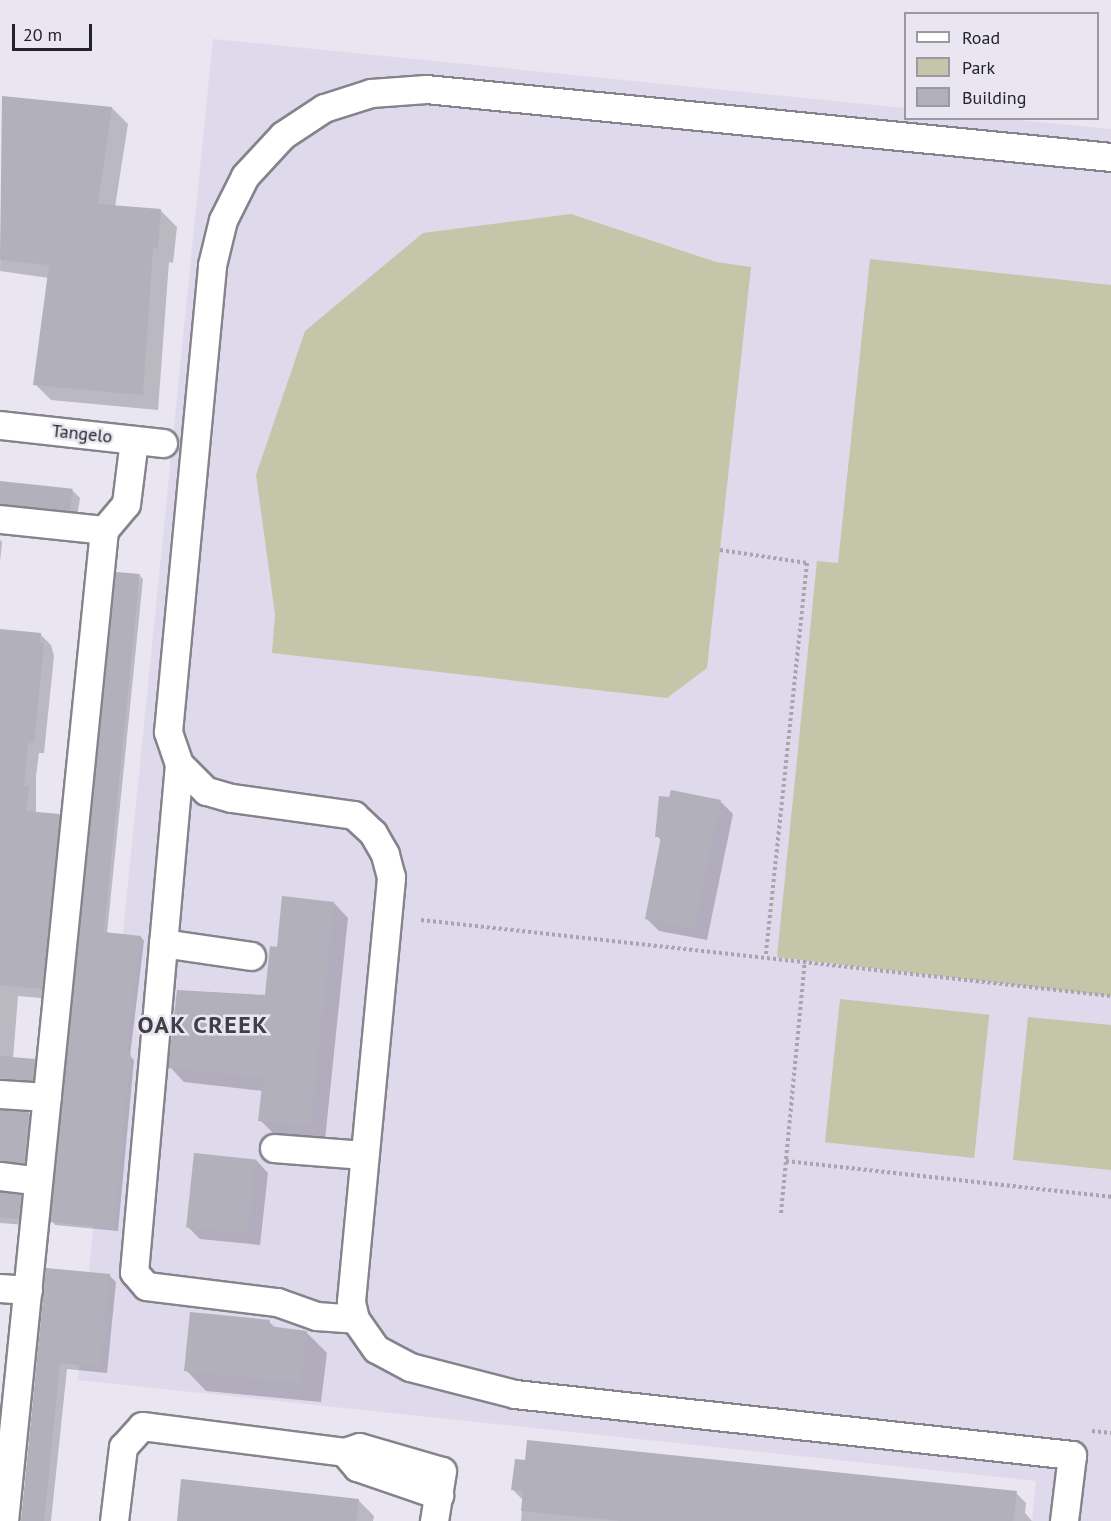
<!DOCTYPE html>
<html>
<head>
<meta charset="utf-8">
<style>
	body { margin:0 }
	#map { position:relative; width:1111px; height:1521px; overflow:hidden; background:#e9e6f1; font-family:"PT Sans",sans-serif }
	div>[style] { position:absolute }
	.built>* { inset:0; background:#ded9eb }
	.green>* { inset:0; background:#c3c6a8; transform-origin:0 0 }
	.shadow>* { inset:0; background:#0003 }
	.building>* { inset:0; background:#b2b0ba; transform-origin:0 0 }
	.path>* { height:4px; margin-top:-2px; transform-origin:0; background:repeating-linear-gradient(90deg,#a8a5ae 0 3px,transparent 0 6px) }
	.roads { filter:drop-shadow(2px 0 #85838c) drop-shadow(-2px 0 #85838c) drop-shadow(0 2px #85838c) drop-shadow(0 -2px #85838c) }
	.minor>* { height:27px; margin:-13.5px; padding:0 13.5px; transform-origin:13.5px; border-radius:13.5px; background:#fff }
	span { translate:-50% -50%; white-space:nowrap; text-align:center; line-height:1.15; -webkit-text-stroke:5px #e9e6f1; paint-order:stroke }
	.street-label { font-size:18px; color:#242327 }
	.district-label { font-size:24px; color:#413e47; font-weight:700; letter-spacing:1.5px }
	.legend { position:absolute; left:904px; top:12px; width:195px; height:108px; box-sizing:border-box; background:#e9e6f1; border:2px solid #9a98a0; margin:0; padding:8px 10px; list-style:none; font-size:18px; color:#242327 }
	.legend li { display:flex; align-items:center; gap:12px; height:30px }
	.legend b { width:30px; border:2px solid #9a98a0 }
	.scale { position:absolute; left:12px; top:24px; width:80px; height:27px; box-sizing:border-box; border:3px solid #242327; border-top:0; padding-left:8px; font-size:18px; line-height:21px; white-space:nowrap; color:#242327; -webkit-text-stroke:4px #e9e6f1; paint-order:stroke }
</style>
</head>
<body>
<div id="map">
	<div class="built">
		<div style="clip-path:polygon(213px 39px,905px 108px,906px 118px,1007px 119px,1111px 129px,1111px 1521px,1032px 1521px,1036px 1481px,78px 1380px)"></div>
	</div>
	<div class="green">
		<div style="clip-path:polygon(571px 214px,716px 262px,751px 267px,707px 668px,667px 698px,272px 653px,275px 614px,256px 475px,305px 331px,423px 233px)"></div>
		<div style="clip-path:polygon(870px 259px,1111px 285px,1111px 996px,777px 957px,817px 561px,838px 563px)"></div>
		<div style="left:840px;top:999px;width:150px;height:144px;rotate:6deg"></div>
		<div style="clip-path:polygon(1028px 1017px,1111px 1025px,1111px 1170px,1013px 1160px)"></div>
	</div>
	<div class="shadow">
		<div style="clip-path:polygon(4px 98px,112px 108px,128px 124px,115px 207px,161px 211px,177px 227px,173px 263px,169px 262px,158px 410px,51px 400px,35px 384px,49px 278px,0 271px)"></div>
		<div style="clip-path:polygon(0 483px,72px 490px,80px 498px,77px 517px,0 515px)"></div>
		<div style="clip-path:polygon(0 540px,2px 542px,0 562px)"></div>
		<div style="clip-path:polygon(140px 576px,143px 579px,107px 934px,141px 937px,144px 941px,130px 1056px,134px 1060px,118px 1231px,55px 1225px,52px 1221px)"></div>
		<div style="clip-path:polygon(0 630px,40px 634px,51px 645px,54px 656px,44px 753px,39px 753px,36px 776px,36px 813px,59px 815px,70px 826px,52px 999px,18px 996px,13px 1059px,34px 1061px,45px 1072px,43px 1090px,0 1083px)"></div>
		<div style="clip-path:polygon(721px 802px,733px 814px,707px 940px,659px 931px,646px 918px,662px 841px,657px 836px)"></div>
		<div style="clip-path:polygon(334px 903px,348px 918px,325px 1140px,275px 1135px,260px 1120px,263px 1091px,184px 1082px,170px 1067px,266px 996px,278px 949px)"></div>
		<div style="clip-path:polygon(0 1111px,29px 1113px,36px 1120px,31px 1169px,0 1169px)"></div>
		<div style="clip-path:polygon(256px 1160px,268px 1173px,260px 1245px,200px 1239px,188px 1227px)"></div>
		<div style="clip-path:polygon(0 1192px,20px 1196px,27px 1203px,25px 1225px,0 1223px)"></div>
		<div style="clip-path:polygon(48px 1269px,109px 1275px,116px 1282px,107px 1373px,67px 1369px,51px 1521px,21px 1521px)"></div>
		<div style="clip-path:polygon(269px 1322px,276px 1328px,306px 1332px,327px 1353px,321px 1402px,206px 1391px,186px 1370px)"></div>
		<div style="clip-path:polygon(513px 1490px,1016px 1493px,1026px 1503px,1025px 1513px,1032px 1521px,521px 1521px,523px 1500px)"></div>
		<div style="clip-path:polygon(358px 1500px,374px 1516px,373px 1521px,296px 1521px)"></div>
	</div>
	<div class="building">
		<div style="clip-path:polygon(2px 96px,112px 107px,98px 204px,161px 209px,158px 248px,153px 247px,143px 395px,33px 385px,49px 265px,0 260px)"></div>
		<div style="left:0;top:481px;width:73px;height:23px;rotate:6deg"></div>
		<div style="clip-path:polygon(116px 572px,140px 574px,104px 932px,141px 936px,126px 1054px,131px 1055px,114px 1228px,50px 1222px)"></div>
		<div style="clip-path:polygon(0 629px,41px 633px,40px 643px,44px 644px,34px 743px,28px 743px,24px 786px,29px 786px,26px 811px,60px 814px,42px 989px,0 985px)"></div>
		<div style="clip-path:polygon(671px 790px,721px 800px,695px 929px,645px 919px,661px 837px,655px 837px,659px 796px,669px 797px)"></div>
		<div style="clip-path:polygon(282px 896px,334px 902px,311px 1126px,258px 1121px,263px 1078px,168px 1068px,177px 990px,265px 995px,270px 946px,277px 947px)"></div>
		<div style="left:0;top:1056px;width:35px;height:22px;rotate:5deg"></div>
		<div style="clip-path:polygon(0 1110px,29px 1112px,24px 1163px,0 1161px)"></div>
		<div style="left:194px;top:1153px;width:62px;height:75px;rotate:6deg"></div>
		<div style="clip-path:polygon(0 1192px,21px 1195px,19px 1219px,0 1217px)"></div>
		<div style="clip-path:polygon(46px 1268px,110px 1274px,100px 1367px,60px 1363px,44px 1521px,21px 1521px)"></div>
		<div style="clip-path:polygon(190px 1312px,270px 1320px,269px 1326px,307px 1331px,301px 1383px,184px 1371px)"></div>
		<div style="clip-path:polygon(527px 1440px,1017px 1491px,1013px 1521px,620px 1521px,521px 1511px,523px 1491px,511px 1490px,515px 1459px,525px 1460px)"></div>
		<div style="clip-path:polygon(181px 1479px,359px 1499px,356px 1521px,177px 1521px)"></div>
	</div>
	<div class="path">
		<div style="left:720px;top:550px;width:88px;rotate:8.5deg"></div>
		<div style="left:807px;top:563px;width:395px;rotate:96deg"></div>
		<div style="left:421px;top:920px;width:694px;rotate:6.29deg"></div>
		<div style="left:786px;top:1161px;width:327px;rotate:6.3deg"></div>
		<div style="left:781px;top:1213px;width:254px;rotate:-84.6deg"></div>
		<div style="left:1092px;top:1431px;width:19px;rotate:6deg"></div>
	</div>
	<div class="roads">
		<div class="minor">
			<div style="left:0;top:425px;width:164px;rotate:6.3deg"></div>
			<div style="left:0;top:519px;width:105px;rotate:6deg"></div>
			<div style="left:179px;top:764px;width:510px;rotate:95.06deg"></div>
			<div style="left:134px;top:1272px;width:18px;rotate:49deg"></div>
			<div style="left:146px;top:1286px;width:132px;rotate:7deg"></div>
			<div style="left:277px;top:1302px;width:41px;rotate:19.7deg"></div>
			<div style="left:316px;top:1316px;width:39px;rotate:4deg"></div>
			<div style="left:163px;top:943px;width:89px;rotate:8.4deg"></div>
			<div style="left:0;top:1094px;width:47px;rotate:3.7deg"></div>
			<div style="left:274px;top:1148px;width:89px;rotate:4.5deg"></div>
			<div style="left:0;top:1176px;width:38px;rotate:7deg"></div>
			<div style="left:0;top:1288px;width:28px;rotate:4deg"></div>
			<div style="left:344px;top:1452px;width:20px;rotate:49deg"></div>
			<div style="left:357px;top:1467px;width:87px;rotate:18.9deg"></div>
			<div style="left:4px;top:1521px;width:996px;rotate:-84.24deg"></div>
			<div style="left:104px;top:530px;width:34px;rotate:-50deg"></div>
			<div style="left:126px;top:504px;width:64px;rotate:-82.9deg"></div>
			<div style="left:114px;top:1521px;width:75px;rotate:-83.1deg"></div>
			<div style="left:123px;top:1447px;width:28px;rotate:-48deg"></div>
			<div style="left:142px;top:1426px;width:204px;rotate:7.3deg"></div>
			<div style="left:344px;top:1452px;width:16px;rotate:-18deg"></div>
			<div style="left:359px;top:1447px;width:86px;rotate:16.1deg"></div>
			<div style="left:442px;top:1471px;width:51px;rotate:99.1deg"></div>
			<div style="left:1064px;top:1521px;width:66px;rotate:-83.1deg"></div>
			<div style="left:1072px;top:1455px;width:560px;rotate:-173.75deg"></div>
			<div style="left:515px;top:1394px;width:108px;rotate:-165.6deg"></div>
			<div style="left:410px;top:1367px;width:38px;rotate:-152deg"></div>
			<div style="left:376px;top:1349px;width:37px;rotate:-125deg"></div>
			<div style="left:355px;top:1319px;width:18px;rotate:-103deg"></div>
			<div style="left:351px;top:1301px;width:426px;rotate:-84.6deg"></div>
			<div style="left:391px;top:877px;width:24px;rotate:-105deg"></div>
			<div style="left:385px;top:854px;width:24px;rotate:-120deg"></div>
			<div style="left:373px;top:833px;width:26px;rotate:-137deg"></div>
			<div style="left:354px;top:815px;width:124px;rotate:-172.1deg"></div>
			<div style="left:231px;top:798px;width:26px;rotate:-164deg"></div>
			<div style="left:206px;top:791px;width:38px;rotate:-135deg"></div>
			<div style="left:179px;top:764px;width:34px;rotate:-109deg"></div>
			<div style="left:168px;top:732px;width:469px;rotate:-84.6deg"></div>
			<div style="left:212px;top:265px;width:46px;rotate:-76.3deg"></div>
			<div style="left:223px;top:220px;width:49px;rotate:-63.4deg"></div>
			<div style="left:245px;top:176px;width:56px;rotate:-47.2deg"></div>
			<div style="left:283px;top:135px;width:49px;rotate:-33.4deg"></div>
			<div style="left:324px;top:108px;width:49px;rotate:-17.7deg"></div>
			<div style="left:371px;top:93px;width:55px;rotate:-4.2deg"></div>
			<div style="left:426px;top:89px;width:688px;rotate:5.67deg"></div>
		</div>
	</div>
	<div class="street-label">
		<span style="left:82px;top:434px;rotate:6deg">Tangelo</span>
	</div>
	<div class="district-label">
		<span style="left:203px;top:1025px">OAK CREEK</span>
	</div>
	<ul class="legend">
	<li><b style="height:8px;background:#fff"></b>Road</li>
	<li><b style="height:16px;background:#c3c6a8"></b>Park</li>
	<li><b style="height:16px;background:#b2b0ba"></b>Building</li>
	</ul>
	<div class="scale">20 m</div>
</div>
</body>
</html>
